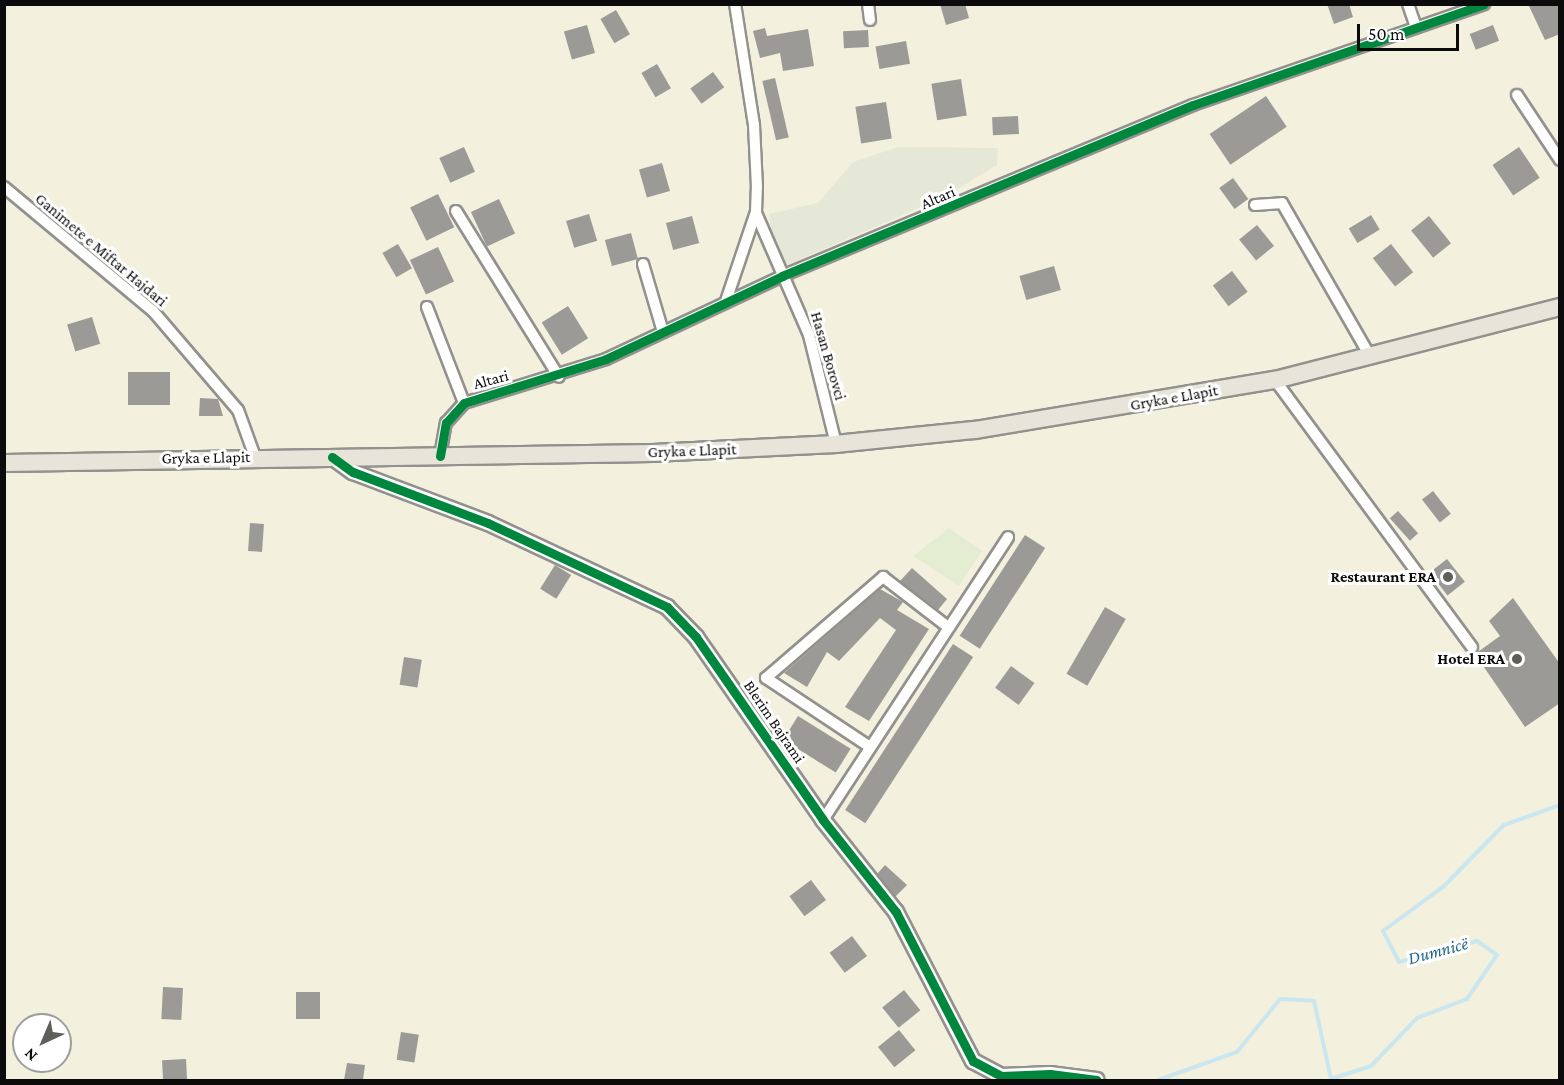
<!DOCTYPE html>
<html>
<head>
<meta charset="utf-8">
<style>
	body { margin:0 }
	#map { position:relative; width:1564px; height:1085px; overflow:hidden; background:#f9f7f0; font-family:"Crimson Pro",serif }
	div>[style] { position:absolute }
	.farmland>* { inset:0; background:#f4f0de }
	.green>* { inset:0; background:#e4ecd2 }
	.cemetery>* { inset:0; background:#e5e8d6 }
	.stream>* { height:4px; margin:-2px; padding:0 2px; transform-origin:2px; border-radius:2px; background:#cae6ef }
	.building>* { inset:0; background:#9c9a96; transform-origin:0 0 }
	.roads { filter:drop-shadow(2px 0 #92918e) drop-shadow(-2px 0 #92918e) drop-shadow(0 2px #92918e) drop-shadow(0 -2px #92918e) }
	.minor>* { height:10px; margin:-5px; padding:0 5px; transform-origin:5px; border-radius:5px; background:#fefefd }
	.tertiary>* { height:14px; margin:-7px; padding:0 7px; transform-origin:7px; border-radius:7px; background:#fefefd }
	.primary>* { height:16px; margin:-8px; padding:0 8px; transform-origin:8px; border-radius:8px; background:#e9e4da }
	.cycleway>* { height:9px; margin:-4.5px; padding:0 4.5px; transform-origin:4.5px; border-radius:4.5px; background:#00873e }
	.dots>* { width:16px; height:16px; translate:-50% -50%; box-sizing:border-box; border:3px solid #fff; border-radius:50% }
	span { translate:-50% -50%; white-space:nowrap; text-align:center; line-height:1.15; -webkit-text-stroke:6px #fff; paint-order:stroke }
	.street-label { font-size:16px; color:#0b0b0b }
	.poi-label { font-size:16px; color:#0b0b0b; font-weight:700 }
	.right { translate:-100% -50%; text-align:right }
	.water-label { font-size:18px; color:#23688f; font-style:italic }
	.frame { position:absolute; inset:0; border:6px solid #0b0b0b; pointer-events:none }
	.north { position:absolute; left:12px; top:1013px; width:60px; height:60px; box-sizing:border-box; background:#fff; border:2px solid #9d9d9d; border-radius:50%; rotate:224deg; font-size:16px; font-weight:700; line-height:24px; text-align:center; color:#0b0b0b }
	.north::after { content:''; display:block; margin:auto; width:21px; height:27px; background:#5e5e5b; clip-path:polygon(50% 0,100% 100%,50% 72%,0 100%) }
	.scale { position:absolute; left:1357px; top:24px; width:102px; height:27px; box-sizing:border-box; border:3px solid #0b0b0b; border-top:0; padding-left:8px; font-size:18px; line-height:21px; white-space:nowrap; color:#0b0b0b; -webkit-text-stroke:4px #fff; paint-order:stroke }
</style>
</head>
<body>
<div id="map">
	<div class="farmland">
		<div style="clip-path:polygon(evenodd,5px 5px,1559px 5px,1559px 1080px,5px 1080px,5px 5px,24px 1025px,60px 1025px,60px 1061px,24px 1061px,24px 1025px)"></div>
	</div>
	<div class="green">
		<div style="clip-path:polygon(949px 528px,982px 551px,959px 586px,913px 556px)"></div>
	</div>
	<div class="cemetery">
		<div style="clip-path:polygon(898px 147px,998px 148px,997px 165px,946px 196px,785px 266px,773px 243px,769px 214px,818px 203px,853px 162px)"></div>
	</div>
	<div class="stream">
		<div style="left:1158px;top:1080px;width:84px;rotate:-19.5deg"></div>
		<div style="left:1237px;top:1052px;width:68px;rotate:-50.9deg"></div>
		<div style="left:1280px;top:999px;width:34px;rotate:3deg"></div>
		<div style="left:1314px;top:1001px;width:80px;rotate:77.7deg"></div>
		<div style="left:1331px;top:1079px;width:42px;rotate:-18deg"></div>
		<div style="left:1371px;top:1066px;width:66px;rotate:-46.2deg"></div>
		<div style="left:1417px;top:1018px;width:53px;rotate:-20.8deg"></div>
		<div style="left:1467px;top:999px;width:53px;rotate:-55.7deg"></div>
		<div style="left:1497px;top:955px;width:24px;rotate:-145deg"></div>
		<div style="left:1477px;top:941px;width:81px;rotate:164.9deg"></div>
		<div style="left:1399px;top:962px;width:35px;rotate:-117deg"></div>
		<div style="left:1383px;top:931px;width:74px;rotate:-36.3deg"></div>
		<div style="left:1443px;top:887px;width:87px;rotate:-45.5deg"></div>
		<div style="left:1504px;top:825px;width:59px;rotate:-19.7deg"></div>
	</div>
	<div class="building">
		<div style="clip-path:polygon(940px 4px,965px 4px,969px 18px,946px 25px)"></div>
		<div style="clip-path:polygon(1327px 4px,1349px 4px,1353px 17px,1334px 24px)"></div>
		<div style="clip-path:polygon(1528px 4px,1560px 4px,1560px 34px,1545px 40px)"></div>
		<div style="left:616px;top:10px;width:28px;height:18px;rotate:60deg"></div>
		<div style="left:587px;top:25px;width:29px;height:24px;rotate:74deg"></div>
		<div style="left:1493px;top:25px;width:17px;height:25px;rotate:69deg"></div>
		<div style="clip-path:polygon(765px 28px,767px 36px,808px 29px,814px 66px,783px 71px,780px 53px,760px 58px,753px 31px)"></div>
		<div style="left:868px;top:30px;width:17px;height:25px;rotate:87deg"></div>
		<div style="left:906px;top:41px;width:23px;height:31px;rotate:80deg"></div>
		<div style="left:657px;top:64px;width:28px;height:18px;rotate:60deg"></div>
		<div style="left:713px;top:72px;width:19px;height:28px;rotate:54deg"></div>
		<div style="left:775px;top:78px;width:61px;height:13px;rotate:77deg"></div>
		<div style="left:961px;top:79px;width:37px;height:30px;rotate:81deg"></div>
		<div style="left:1266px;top:96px;width:37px;height:68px;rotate:56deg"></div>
		<div style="left:886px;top:102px;width:37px;height:31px;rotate:81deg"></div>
		<div style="left:1018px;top:116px;width:18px;height:26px;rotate:87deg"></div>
		<div style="left:464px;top:147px;width:27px;height:27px;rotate:66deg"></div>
		<div style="left:1519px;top:147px;width:37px;height:32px;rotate:56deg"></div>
		<div style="left:662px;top:163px;width:29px;height:24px;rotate:74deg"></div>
		<div style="left:1233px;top:178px;width:26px;height:17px;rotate:54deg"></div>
		<div style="left:438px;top:194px;width:37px;height:31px;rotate:64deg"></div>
		<div style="left:499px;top:199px;width:38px;height:31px;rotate:65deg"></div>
		<div style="left:589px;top:214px;width:28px;height:24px;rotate:73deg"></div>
		<div style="left:1371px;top:215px;width:17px;height:26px;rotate:59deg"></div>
		<div style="left:692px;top:216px;width:28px;height:27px;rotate:75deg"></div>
		<div style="left:1429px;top:216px;width:35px;height:23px;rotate:51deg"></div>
		<div style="left:1257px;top:225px;width:27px;height:23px;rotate:51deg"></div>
		<div style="left:631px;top:233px;width:27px;height:27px;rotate:75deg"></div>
		<div style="left:398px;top:244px;width:28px;height:18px;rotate:60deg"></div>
		<div style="left:1391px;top:244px;width:36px;height:23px;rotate:52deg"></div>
		<div style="left:438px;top:247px;width:38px;height:31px;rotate:65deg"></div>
		<div style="left:1054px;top:266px;width:25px;height:36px;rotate:74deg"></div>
		<div style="left:1232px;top:271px;width:26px;height:24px;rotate:53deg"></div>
		<div style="left:568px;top:306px;width:38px;height:31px;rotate:58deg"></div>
		<div style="left:92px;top:317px;width:28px;height:26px;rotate:73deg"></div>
		<div style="left:128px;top:372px;width:42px;height:33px"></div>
		<div style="clip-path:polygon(200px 398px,218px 399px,223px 416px,199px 416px)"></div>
		<div style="left:1433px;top:491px;width:29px;height:14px;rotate:52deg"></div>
		<div style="left:1398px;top:511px;width:30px;height:11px;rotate:48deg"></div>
		<div style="left:250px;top:523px;width:14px;height:28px;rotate:4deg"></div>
		<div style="left:1025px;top:535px;width:24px;height:120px;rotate:33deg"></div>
		<div style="left:1447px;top:559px;width:29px;height:22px;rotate:52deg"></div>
		<div style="left:555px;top:565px;width:19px;height:28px;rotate:32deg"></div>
		<div style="clip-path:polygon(912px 568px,947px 599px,938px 610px,900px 581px)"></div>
		<div style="clip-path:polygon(880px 589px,903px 602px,897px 610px,929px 629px,869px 721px,845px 707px,896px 630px,880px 618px,839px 661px,827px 652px,807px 687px,784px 673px)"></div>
		<div style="clip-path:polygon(1513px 598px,1560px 664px,1560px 703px,1525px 727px,1475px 654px,1500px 636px,1489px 621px)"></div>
		<div style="left:1105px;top:607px;width:24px;height:77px;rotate:30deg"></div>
		<div style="left:953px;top:644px;width:24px;height:198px;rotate:33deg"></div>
		<div style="left:404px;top:657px;width:18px;height:28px;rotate:9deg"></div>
		<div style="left:1011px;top:666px;width:29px;height:27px;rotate:36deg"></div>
		<div style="left:798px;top:716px;width:62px;height:28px;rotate:32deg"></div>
		<div style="clip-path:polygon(885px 865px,907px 885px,895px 897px,877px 874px)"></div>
		<div style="left:811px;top:880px;width:25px;height:27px;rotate:53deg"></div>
		<div style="left:852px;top:936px;width:25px;height:28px;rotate:53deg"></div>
		<div style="left:163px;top:987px;width:20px;height:32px;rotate:3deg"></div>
		<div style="left:904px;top:990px;width:26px;height:28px;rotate:51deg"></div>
		<div style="left:320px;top:992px;width:27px;height:24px;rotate:90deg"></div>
		<div style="left:899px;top:1030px;width:26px;height:27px;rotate:51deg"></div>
		<div style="left:401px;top:1032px;width:18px;height:28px;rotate:9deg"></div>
		<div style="left:186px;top:1059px;width:21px;height:24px;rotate:87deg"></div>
		<div style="clip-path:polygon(347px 1063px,365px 1065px,363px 1080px,344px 1080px)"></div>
	</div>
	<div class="roads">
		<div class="minor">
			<div style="left:868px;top:4px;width:16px;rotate:83deg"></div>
			<div style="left:1408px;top:4px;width:24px;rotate:71deg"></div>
			<div style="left:1517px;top:95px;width:78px;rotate:56.5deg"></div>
			<div style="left:4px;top:187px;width:194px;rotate:39.8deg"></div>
			<div style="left:153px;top:311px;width:130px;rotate:49.4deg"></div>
			<div style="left:238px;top:410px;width:50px;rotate:70.1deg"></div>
			<div style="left:1255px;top:205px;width:27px;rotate:-4deg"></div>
			<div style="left:1282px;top:203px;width:179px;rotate:60.1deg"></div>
			<div style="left:456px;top:211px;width:195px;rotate:58.2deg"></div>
			<div style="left:756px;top:213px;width:133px;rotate:66.5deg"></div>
			<div style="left:809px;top:335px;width:112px;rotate:76.1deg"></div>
			<div style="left:643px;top:264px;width:71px;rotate:73.6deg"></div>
			<div style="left:726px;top:301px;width:94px;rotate:-71.4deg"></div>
			<div style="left:756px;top:212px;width:25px;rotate:-88deg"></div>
			<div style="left:757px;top:187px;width:62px;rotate:-92.8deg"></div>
			<div style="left:754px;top:125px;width:122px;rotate:-98.9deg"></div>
			<div style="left:427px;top:307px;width:103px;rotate:68.9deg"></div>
			<div style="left:1275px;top:380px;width:332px;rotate:53.6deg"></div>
			<div style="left:440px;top:456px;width:34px;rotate:-80deg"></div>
			<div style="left:446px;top:423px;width:27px;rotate:-48deg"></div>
			<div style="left:464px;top:403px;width:149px;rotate:-17.2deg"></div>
			<div style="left:606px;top:359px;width:195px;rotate:-25.2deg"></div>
			<div style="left:782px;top:276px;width:445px;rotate:-22.6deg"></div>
			<div style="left:1193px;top:105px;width:308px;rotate:-19.1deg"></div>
			<div style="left:870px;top:747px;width:125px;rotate:-146.4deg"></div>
			<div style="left:766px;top:678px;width:155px;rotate:-40.8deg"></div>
			<div style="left:883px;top:577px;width:82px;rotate:37.6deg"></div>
			<div style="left:823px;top:820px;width:338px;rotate:-56.8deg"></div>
		</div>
		<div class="tertiary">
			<div style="left:332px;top:457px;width:26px;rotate:36deg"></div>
			<div style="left:353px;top:472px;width:144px;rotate:20.7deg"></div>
			<div style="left:488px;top:523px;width:198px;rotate:25.1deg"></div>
			<div style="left:667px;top:607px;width:42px;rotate:46deg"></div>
			<div style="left:696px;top:637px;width:223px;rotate:55.2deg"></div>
			<div style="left:823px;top:820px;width:117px;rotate:51.6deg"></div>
			<div style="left:896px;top:912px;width:168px;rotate:62.7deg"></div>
			<div style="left:973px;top:1061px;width:32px;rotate:28deg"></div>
			<div style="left:1001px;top:1076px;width:49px;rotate:-2.3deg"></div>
			<div style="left:1050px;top:1074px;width:47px;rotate:7.3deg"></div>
		</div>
		<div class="primary">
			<div style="left:4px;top:463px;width:649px;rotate:-0.88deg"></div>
			<div style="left:653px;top:453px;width:183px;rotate:-2.8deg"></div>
			<div style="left:836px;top:444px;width:140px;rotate:-5.8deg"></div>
			<div style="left:975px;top:430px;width:304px;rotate:-9.5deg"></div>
			<div style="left:1275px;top:380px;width:294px;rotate:-14.4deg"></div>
		</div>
	</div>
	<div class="cycleway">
		<div style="left:440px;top:456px;width:34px;rotate:-80deg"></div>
		<div style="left:446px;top:423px;width:27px;rotate:-48deg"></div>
		<div style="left:464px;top:403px;width:149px;rotate:-17.2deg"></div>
		<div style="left:606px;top:359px;width:195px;rotate:-25.2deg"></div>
		<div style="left:782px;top:276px;width:445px;rotate:-22.6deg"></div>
		<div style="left:1193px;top:105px;width:308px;rotate:-19.1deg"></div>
		<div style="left:332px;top:457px;width:26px;rotate:36deg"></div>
		<div style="left:353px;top:472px;width:144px;rotate:20.7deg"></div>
		<div style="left:488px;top:523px;width:198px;rotate:25.1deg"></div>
		<div style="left:667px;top:607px;width:42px;rotate:46deg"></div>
		<div style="left:696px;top:637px;width:223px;rotate:55.2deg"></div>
		<div style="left:823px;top:820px;width:117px;rotate:51.6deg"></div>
		<div style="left:896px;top:912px;width:168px;rotate:62.7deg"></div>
		<div style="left:973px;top:1061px;width:32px;rotate:28deg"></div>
		<div style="left:1001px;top:1076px;width:49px;rotate:-2.3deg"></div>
		<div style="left:1050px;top:1074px;width:47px;rotate:7.3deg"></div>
	</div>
	<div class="dots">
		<div style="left:1448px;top:577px;background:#5e5e5b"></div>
		<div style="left:1517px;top:659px;background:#5e5e5b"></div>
	</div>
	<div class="street-label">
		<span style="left:938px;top:198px;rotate:-23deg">Altari</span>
		<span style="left:101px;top:250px;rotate:40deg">Ganimete e Miftar Hajdari</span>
		<span style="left:828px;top:356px;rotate:74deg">Hasan Borovci</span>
		<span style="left:491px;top:380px;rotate:-15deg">Altari</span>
		<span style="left:1174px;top:398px;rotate:-10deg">Gryka e Llapit</span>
		<span style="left:692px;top:451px;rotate:-2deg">Gryka e Llapit</span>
		<span style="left:206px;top:458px;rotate:-1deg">Gryka e Llapit</span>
		<span style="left:774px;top:722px;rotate:56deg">Blerim Bajrami</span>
	</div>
	<div class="poi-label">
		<span class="right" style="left:1436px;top:577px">Restaurant ERA</span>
		<span class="right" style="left:1505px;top:659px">Hotel ERA</span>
	</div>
	<div class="water-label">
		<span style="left:1438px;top:951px;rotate:-15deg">Dumnicë</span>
	</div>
	<div class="frame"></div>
	<div class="north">N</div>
	<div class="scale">50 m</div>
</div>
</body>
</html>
